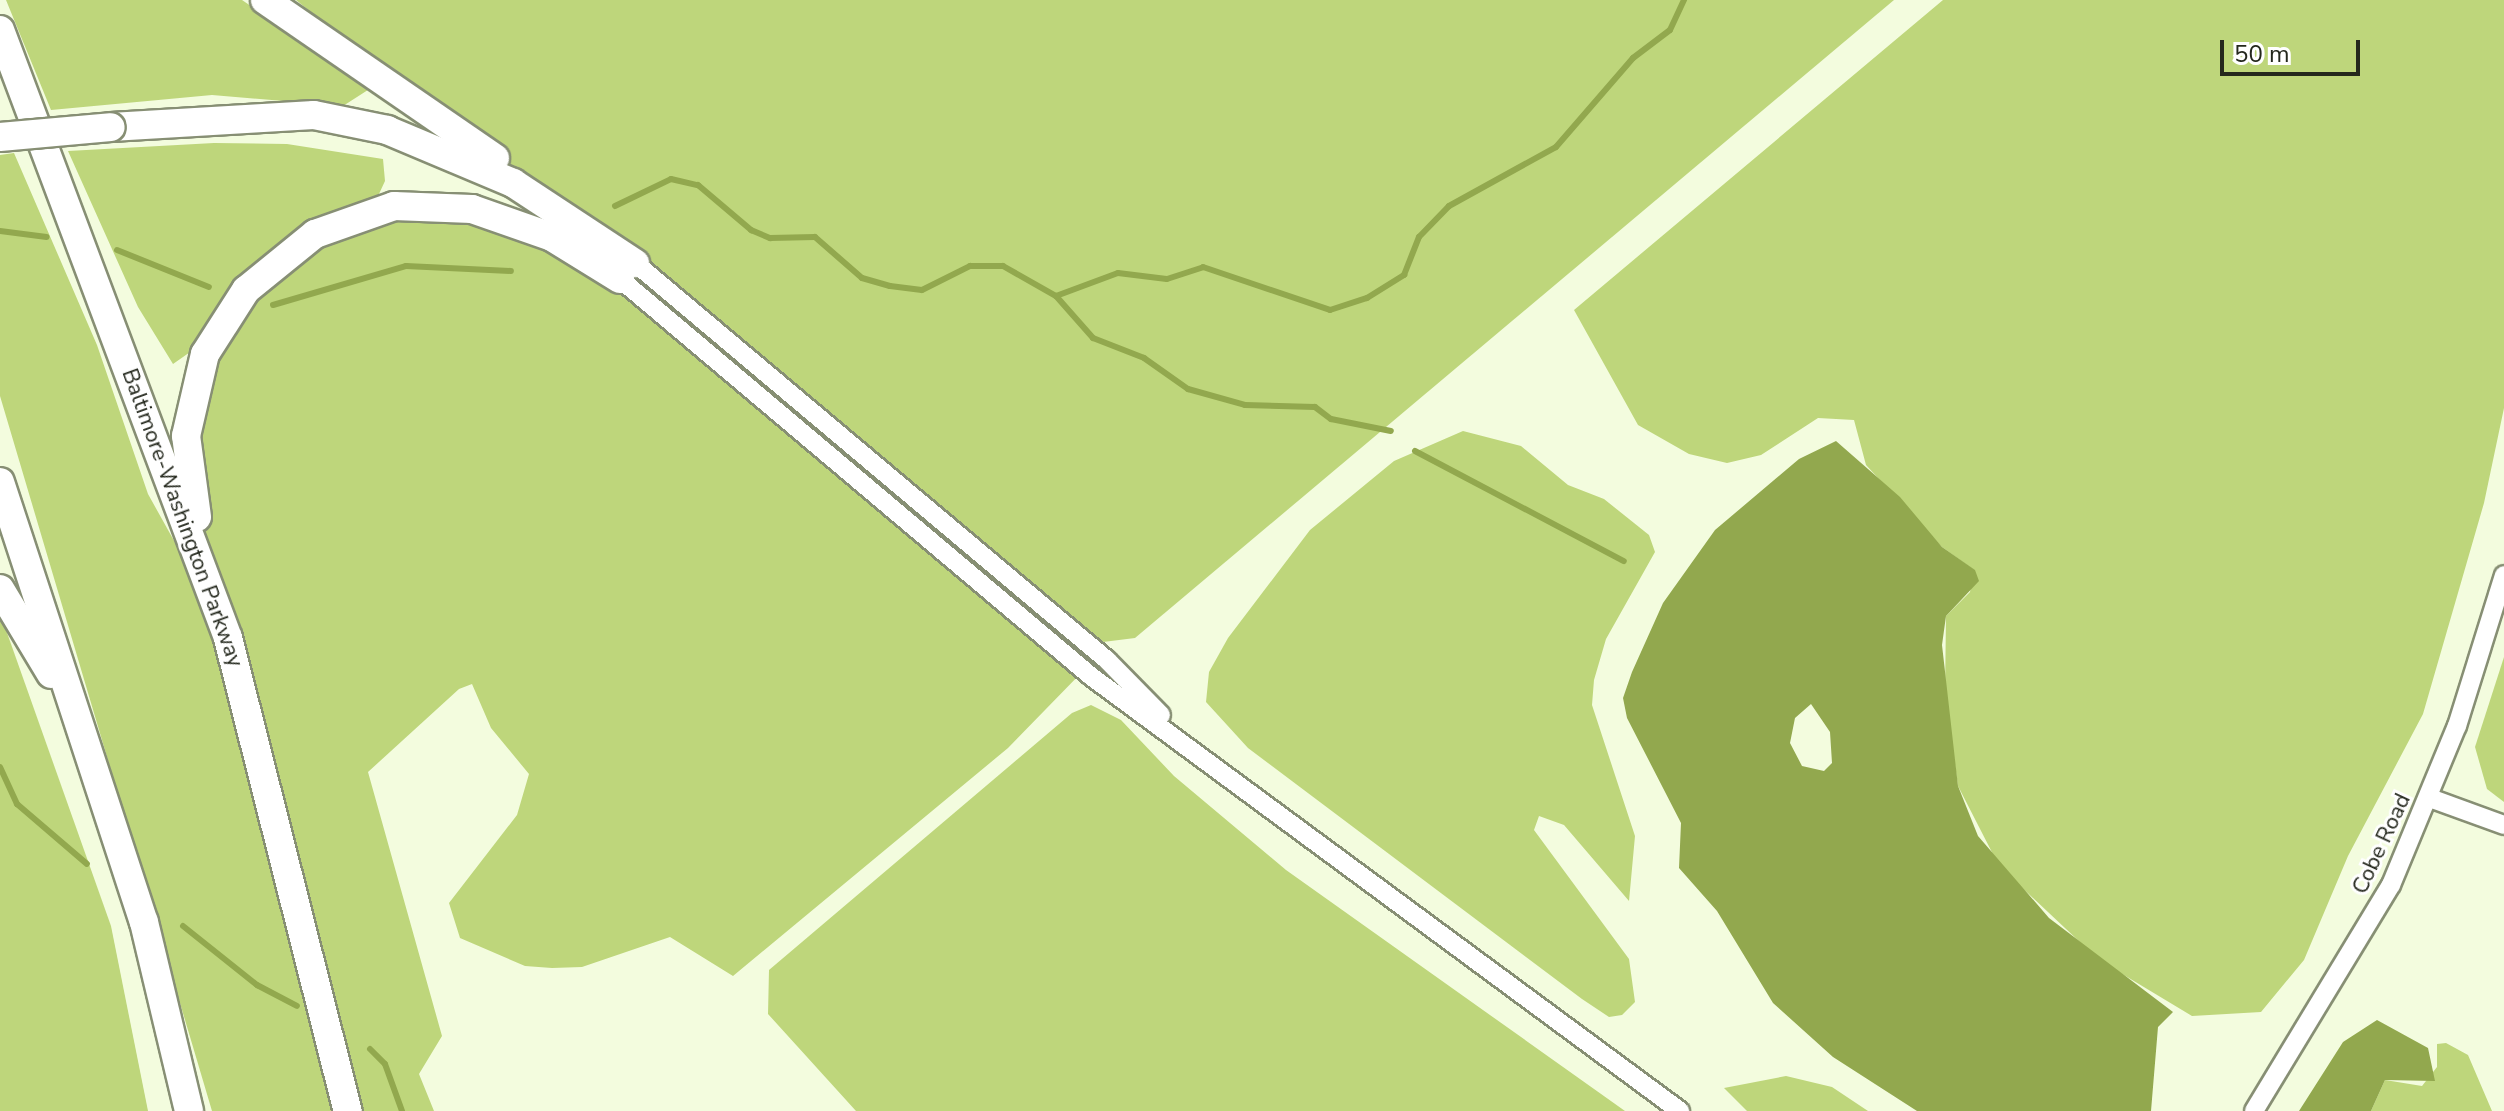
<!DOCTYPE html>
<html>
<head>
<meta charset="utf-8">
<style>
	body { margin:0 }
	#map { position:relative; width:2504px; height:1111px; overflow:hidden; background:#f3fcde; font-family:"Nunito Sans",sans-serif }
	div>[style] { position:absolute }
	.forest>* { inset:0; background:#bed67b }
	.water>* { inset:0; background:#92a84e }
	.stream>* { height:6px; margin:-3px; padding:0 3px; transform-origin:3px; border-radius:3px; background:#92a84e }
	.roads { filter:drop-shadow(2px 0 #878f74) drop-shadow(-2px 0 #878f74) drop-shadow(0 2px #878f74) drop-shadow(0 -2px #878f74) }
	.minor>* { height:18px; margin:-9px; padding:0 9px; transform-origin:9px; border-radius:9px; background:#fff }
	.highway>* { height:28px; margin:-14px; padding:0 14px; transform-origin:14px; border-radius:14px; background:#fff }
	.bridges { filter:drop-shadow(2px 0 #878f74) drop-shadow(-2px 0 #878f74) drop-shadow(0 2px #878f74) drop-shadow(0 -2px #878f74) }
	.highway-bridge>* { height:28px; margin:-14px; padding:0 14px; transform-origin:14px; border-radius:14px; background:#fff }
	span { translate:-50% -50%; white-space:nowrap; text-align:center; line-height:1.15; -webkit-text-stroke:6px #fff; paint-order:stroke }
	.street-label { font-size:22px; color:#24281d }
	.scale { position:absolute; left:2220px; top:40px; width:140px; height:36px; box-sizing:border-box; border:4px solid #24281d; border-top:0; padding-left:10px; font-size:24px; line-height:28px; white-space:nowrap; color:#24281d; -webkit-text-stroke:6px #fff; paint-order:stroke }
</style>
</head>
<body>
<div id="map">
	<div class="forest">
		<div style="clip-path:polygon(6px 0,242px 0,371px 88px,343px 106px,212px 95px,51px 110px)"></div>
		<div style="clip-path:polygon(296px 0,1894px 0,1135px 638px,1087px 644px)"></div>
		<div style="clip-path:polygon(1943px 0,2504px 0,2504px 408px,2484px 503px,2423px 714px,2348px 856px,2304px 960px,2261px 1012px,2192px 1016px,2099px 960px,1999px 866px,1958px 786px,1945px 693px,1946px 616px,1970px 592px,1974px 570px,1942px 547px,1866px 465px,1854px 420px,1818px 418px,1761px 455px,1727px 463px,1689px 454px,1638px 425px,1574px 310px)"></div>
		<div style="clip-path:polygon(214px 143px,287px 144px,383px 159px,385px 181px,372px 209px,422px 203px,585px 257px,1084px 670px,1008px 748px,733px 976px,670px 937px,582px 967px,552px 968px,525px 966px,460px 938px,449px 903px,517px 815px,529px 774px,491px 728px,472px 684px,459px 689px,368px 772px,442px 1036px,419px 1074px,434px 1111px,212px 1111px,0 396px,0 155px,14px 153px,97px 345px,148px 494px,226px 634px,188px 470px,213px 336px,173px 364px,138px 307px,68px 151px)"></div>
		<div style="clip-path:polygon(1463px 431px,1521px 446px,1568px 485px,1604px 499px,1649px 535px,1655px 552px,1606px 639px,1594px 680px,1592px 705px,1635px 836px,1629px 901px,1564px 825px,1539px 816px,1534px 830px,1629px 959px,1635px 1002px,1622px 1015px,1609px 1017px,1582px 999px,1248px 748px,1206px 702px,1209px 672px,1228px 638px,1310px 530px,1394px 461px)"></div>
		<div style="clip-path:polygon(0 613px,111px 926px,148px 1111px,0 1111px)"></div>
		<div style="clip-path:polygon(2504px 657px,2504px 802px,2487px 789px,2475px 747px)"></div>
		<div style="clip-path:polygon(1091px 705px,1121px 720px,1174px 776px,1286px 870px,1625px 1111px,856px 1111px,768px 1014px,769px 970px,1072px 713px)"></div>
		<div style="clip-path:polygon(2446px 1043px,2468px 1055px,2492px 1111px,2371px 1111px,2385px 1080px,2422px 1086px,2437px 1067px,2437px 1044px)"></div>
		<div style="clip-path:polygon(1786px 1076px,1832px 1087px,1868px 1111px,1747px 1111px,1724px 1088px)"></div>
	</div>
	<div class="water">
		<div style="clip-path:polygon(evenodd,1836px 441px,1900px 497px,1942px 547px,1975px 570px,1979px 581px,1946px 616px,1942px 645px,1958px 786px,1978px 836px,2049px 918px,2173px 1012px,2158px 1027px,2151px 1111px,1917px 1111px,1833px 1057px,1773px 1003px,1717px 911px,1679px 868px,1681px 823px,1627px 718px,1623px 698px,1632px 672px,1663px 603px,1715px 530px,1799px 459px,1836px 441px,1811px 704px,1830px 732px,1832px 763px,1824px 771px,1802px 766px,1790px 743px,1795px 718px,1811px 704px)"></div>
		<div style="clip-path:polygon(2377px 1020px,2428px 1048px,2435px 1081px,2385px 1080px,2371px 1111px,2299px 1111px,2343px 1042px)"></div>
	</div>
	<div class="stream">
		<div style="left:615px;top:206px;width:62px;rotate:-25.7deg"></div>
		<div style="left:671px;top:179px;width:28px;rotate:13deg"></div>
		<div style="left:698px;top:185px;width:70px;rotate:40.3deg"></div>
		<div style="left:751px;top:230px;width:21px;rotate:23deg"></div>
		<div style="left:770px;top:238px;width:45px;rotate:-1.3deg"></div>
		<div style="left:815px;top:237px;width:62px;rotate:41.1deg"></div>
		<div style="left:862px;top:278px;width:29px;rotate:16deg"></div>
		<div style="left:890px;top:286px;width:32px;rotate:7deg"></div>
		<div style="left:922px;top:290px;width:54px;rotate:-26.6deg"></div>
		<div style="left:970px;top:266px;width:33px"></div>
		<div style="left:1003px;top:266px;width:61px;rotate:29.5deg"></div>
		<div style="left:1056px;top:296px;width:56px;rotate:48.6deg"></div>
		<div style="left:1093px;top:338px;width:55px;rotate:21.4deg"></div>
		<div style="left:1144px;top:358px;width:54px;rotate:35.2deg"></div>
		<div style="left:1188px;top:389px;width:59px;rotate:15.7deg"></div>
		<div style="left:1245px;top:405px;width:70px;rotate:1.6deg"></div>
		<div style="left:1315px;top:407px;width:20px;rotate:37deg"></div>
		<div style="left:1331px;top:419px;width:61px;rotate:11.3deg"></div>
		<div style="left:0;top:231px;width:47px;rotate:7.3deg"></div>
		<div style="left:117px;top:250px;width:99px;rotate:21.9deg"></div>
		<div style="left:1056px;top:296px;width:66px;rotate:-20.4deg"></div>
		<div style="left:1118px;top:273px;width:49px;rotate:7deg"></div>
		<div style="left:1167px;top:279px;width:38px;rotate:-18deg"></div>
		<div style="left:1203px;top:267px;width:134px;rotate:18.7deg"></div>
		<div style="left:1330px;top:310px;width:39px;rotate:-18deg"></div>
		<div style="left:1367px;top:298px;width:44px;rotate:-31.9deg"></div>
		<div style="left:1404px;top:275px;width:41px;rotate:-68.5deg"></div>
		<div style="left:1419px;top:237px;width:43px;rotate:-45.9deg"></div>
		<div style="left:1449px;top:206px;width:122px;rotate:-28.9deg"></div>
		<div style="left:1556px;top:147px;width:118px;rotate:-49.1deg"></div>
		<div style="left:1633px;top:58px;width:46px;rotate:-37.1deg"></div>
		<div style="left:1670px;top:30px;width:33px;rotate:-65deg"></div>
		<div style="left:273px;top:305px;width:139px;rotate:-16.3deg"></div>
		<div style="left:406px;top:266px;width:105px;rotate:2.7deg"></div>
		<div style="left:1415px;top:451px;width:236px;rotate:27.8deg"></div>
		<div style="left:0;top:767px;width:41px;rotate:65.3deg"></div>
		<div style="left:17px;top:804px;width:92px;rotate:40.6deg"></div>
		<div style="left:183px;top:926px;width:95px;rotate:38.6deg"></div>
		<div style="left:257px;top:985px;width:45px;rotate:27.7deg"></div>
		<div style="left:370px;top:1049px;width:21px;rotate:45deg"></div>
		<div style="left:385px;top:1064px;width:50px;rotate:70.1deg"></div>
	</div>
	<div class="roads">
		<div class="minor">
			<div style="left:635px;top:263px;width:617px;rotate:40.07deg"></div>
			<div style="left:1107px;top:660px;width:77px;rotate:45.5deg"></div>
			<div style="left:620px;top:279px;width:617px;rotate:40.14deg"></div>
			<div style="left:1092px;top:677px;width:731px;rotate:36.43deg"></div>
			<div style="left:2430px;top:798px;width:79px;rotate:20deg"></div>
			<div style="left:2254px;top:1111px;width:264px;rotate:-58.8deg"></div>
			<div style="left:2391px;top:885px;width:172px;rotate:-67.5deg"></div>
			<div style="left:2457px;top:726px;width:158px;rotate:-72.7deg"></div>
		</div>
		<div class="highway">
			<div style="left:265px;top:0;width:279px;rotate:34.5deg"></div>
			<div style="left:0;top:30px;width:649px;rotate:69.44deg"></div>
			<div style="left:228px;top:638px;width:488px;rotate:75.8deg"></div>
			<div style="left:111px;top:127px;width:203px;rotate:-3.4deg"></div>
			<div style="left:314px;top:115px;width:75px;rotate:11.6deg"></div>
			<div style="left:387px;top:130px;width:137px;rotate:22.8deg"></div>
			<div style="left:513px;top:183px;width:146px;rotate:33.3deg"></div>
			<div style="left:0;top:482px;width:463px;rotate:71.9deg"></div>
			<div style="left:144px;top:922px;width:194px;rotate:76.6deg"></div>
			<div style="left:197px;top:517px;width:82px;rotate:-97.7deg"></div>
			<div style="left:186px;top:436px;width:84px;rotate:-77deg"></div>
			<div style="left:205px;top:354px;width:76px;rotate:-57.4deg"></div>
			<div style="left:246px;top:290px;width:89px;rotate:-39.1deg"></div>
			<div style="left:315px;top:234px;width:84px;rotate:-19.5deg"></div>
			<div style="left:394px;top:206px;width:78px;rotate:2.2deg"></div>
			<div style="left:472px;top:209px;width:85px;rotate:19.3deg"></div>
			<div style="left:552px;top:237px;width:80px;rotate:31.7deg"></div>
			<div style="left:0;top:589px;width:99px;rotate:59deg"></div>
		</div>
	</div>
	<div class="bridges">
		<div class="highway-bridge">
			<div style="left:0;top:137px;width:111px;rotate:-5.1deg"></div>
		</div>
	</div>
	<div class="street-label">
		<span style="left:182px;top:518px;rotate:70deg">Baltimore-Washington Parkway</span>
		<span style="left:2382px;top:844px;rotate:-65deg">Cobe Road</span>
	</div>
	<div class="scale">50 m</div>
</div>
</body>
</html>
